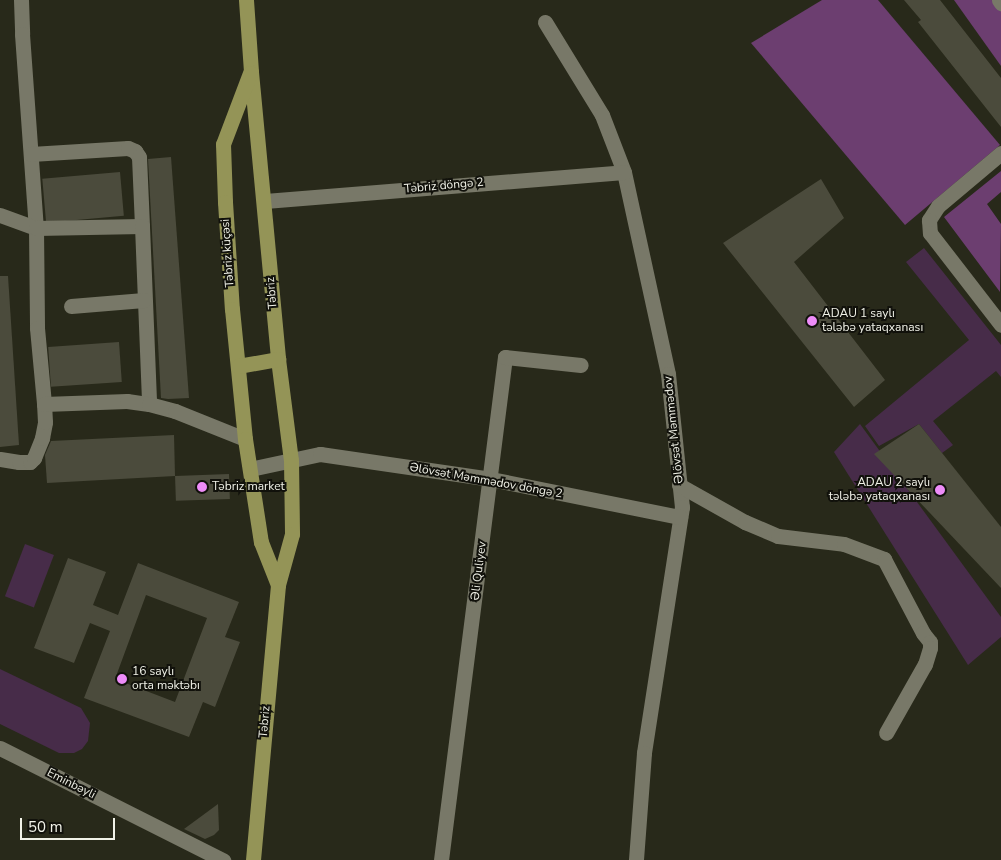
<!DOCTYPE html>
<html>
<head>
<meta charset="utf-8">
<style>
	body { margin:0 }
	#map { position:relative; width:1001px; height:860px; overflow:hidden; background:#28291a; font-family:"Nunito Sans",sans-serif }
	div>[style] { position:absolute }
	.green>* { inset:0; background:#472c49; transform-origin:0 0 }
	.forest>* { inset:0; background:#6c3e70 }
	.building>* { inset:0; background:#4b4b3c; transform-origin:0 0 }
	.minor>* { height:15px; margin:-7.5px; padding:0 7.5px; transform-origin:7.5px; border-radius:7.5px; background:#787868 }
	.major>* { height:15px; margin:-7.5px; padding:0 7.5px; transform-origin:7.5px; border-radius:7.5px; background:#949457 }
	.dots>* { width:14px; height:14px; translate:-50% -50%; box-sizing:border-box; border:2px solid #11110b; border-radius:50% }
	span { translate:-50% -50%; white-space:nowrap; text-align:center; line-height:1.15; -webkit-text-stroke:4px #11110b; paint-order:stroke }
	.street-label { font-size:12px; color:#f1f2e8 }
	.poi-label { font-size:12px; color:#f1f2e8 }
	.left { translate:0 -50%; text-align:left }
	.right { translate:-100% -50%; text-align:right }
	.scale { position:absolute; left:20px; top:818px; width:95px; height:22px; box-sizing:border-box; border:2px solid #f1f2e8; border-top:0; padding-left:6px; font-size:15px; line-height:18px; white-space:nowrap; color:#f1f2e8; -webkit-text-stroke:4px #11110b; paint-order:stroke }
</style>
</head>
<body>
<div id="map">
	<div class="green">
		<div style="clip-path:polygon(924px 248px,1001px 345px,1001px 377px,996px 371px,933px 421px,953px 445px,942px 453px,919px 424px,879px 446px,865px 426px,969px 340px,906px 262px)"></div>
		<div style="clip-path:polygon(860px 424px,1001px 617px,1001px 637px,968px 665px,834px 452px)"></div>
		<div style="left:25px;top:544px;width:31px;height:56px;rotate:21deg"></div>
		<div style="clip-path:polygon(0 669px,81px 708px,90px 723px,88px 741px,82px 749px,74px 753px,59px 753px,0 724px)"></div>
	</div>
	<div class="forest">
		<div style="clip-path:polygon(822px 0,878px 0,1000px 145px,905px 225px,751px 43px)"></div>
		<div style="clip-path:polygon(954px 0,1001px 0,1001px 66px)"></div>
		<div style="clip-path:polygon(1001px 171px,1001px 192px,987px 204px,1001px 224px,1000px 292px,944px 217px)"></div>
	</div>
	<div class="building">
		<div style="clip-path:polygon(904px 0,940px 0,1001px 78px,1001px 127px,918px 22px,921px 20px)"></div>
		<div style="clip-path:polygon(171px 157px,189px 398px,168px 399px,161px 398px,148px 159px)"></div>
		<div style="left:120px;top:172px;width:44px;height:78px;rotate:85deg"></div>
		<div style="clip-path:polygon(821px 179px,844px 218px,794px 262px,885px 380px,854px 407px,723px 243px)"></div>
		<div style="clip-path:polygon(0 276px,8px 276px,19px 445px,0 447px)"></div>
		<div style="left:119px;top:342px;width:40px;height:71px;rotate:86deg"></div>
		<div style="clip-path:polygon(919px 424px,1001px 527px,1001px 588px,874px 454px)"></div>
		<div style="clip-path:polygon(174px 435px,175px 476px,47px 483px,45px 455px,51px 441px)"></div>
		<div style="left:229px;top:474px;width:25px;height:54px;rotate:88deg"></div>
		<div style="clip-path:polygon(evenodd,68px 558px,106px 572px,93px 605px,118px 615px,138px 563px,239px 602px,225px 637px,240px 642px,215px 707px,203px 702px,189px 737px,84px 698px,110px 631px,90px 623px,74px 663px,34px 648px,68px 558px,146px 595px,207px 618px,175px 702px,115px 679px,146px 595px)"></div>
		<div style="clip-path:polygon(218px 804px,219px 830px,214px 835px,205px 839px,184px 829px)"></div>
	</div>
	<div class="minor">
		<div style="left:21px;top:0;width:34px;rotate:88deg"></div>
		<div style="left:22px;top:34px;width:195px;rotate:85.9deg"></div>
		<div style="left:36px;top:228px;width:100px;rotate:89.4deg"></div>
		<div style="left:37px;top:328px;width:76px;rotate:84.7deg"></div>
		<div style="left:999px;top:0;width:4px;rotate:56deg"></div>
		<div style="left:545px;top:22px;width:109px;rotate:58.5deg"></div>
		<div style="left:602px;top:115px;width:61px;rotate:68.9deg"></div>
		<div style="left:624px;top:172px;width:207px;rotate:77.7deg"></div>
		<div style="left:668px;top:374px;width:134px;rotate:84deg"></div>
		<div style="left:682px;top:507px;width:249px;rotate:98.8deg"></div>
		<div style="left:644px;top:753px;width:107px;rotate:94.3deg"></div>
		<div style="left:1001px;top:153px;width:82px;rotate:139.9deg"></div>
		<div style="left:938px;top:206px;width:17px;rotate:123deg"></div>
		<div style="left:929px;top:220px;width:13px;rotate:86deg"></div>
		<div style="left:930px;top:233px;width:116px;rotate:52.3deg"></div>
		<div style="left:31px;top:154px;width:97px;rotate:-3.5deg"></div>
		<div style="left:128px;top:148px;width:8px;rotate:23deg"></div>
		<div style="left:135px;top:151px;width:7px;rotate:56deg"></div>
		<div style="left:139px;top:157px;width:69px;rotate:87.5deg"></div>
		<div style="left:265px;top:201px;width:360px;rotate:-4.6deg"></div>
		<div style="left:0;top:215px;width:38px;rotate:20deg"></div>
		<div style="left:36px;top:228px;width:106px;rotate:-1.1deg"></div>
		<div style="left:142px;top:226px;width:178px;rotate:87.7deg"></div>
		<div style="left:71px;top:306px;width:73px;rotate:-4.7deg"></div>
		<div style="left:0;top:459px;width:19px;rotate:9deg"></div>
		<div style="left:19px;top:462px;width:11px"></div>
		<div style="left:30px;top:462px;width:6px;rotate:-45deg"></div>
		<div style="left:34px;top:458px;width:22px;rotate:-68deg"></div>
		<div style="left:42px;top:438px;width:16px;rotate:-79deg"></div>
		<div style="left:45px;top:422px;width:18px;rotate:-93deg"></div>
		<div style="left:44px;top:404px;width:83px;rotate:-2.1deg"></div>
		<div style="left:127px;top:401px;width:22px;rotate:8deg"></div>
		<div style="left:149px;top:404px;width:27px;rotate:15deg"></div>
		<div style="left:175px;top:411px;width:75px;rotate:21.8deg"></div>
		<div style="left:250px;top:469px;width:72px;rotate:-12.1deg"></div>
		<div style="left:320px;top:454px;width:173px;rotate:8.3deg"></div>
		<div style="left:491px;top:479px;width:193px;rotate:11.4deg"></div>
		<div style="left:679px;top:485px;width:76px;rotate:29.3deg"></div>
		<div style="left:745px;top:522px;width:36px;rotate:23deg"></div>
		<div style="left:778px;top:536px;width:66px;rotate:6.9deg"></div>
		<div style="left:844px;top:544px;width:43px;rotate:20.6deg"></div>
		<div style="left:884px;top:559px;width:84px;rotate:62.2deg"></div>
		<div style="left:923px;top:633px;width:11px;rotate:52deg"></div>
		<div style="left:930px;top:642px;width:6px;rotate:90deg"></div>
		<div style="left:930px;top:648px;width:17px;rotate:107deg"></div>
		<div style="left:925px;top:664px;width:79px;rotate:119.5deg"></div>
		<div style="left:0;top:748px;width:250px;rotate:26.7deg"></div>
		<div style="left:441px;top:860px;width:507px;rotate:-82.75deg"></div>
		<div style="left:505px;top:357px;width:76px;rotate:6deg"></div>
	</div>
	<div class="major">
		<div style="left:246px;top:0;width:72px;rotate:86deg"></div>
		<div style="left:251px;top:72px;width:288px;rotate:84.6deg"></div>
		<div style="left:278px;top:359px;width:102px;rotate:82.7deg"></div>
		<div style="left:291px;top:460px;width:74px;rotate:89.2deg"></div>
		<div style="left:292px;top:534px;width:53px;rotate:105.4deg"></div>
		<div style="left:278px;top:585px;width:276px;rotate:95.2deg"></div>
		<div style="left:250px;top:73px;width:76px;rotate:110.8deg"></div>
		<div style="left:223px;top:144px;width:58px;rotate:88deg"></div>
		<div style="left:225px;top:202px;width:107px;rotate:86.3deg"></div>
		<div style="left:232px;top:309px;width:131px;rotate:84.3deg"></div>
		<div style="left:245px;top:439px;width:104px;rotate:81.2deg"></div>
		<div style="left:261px;top:542px;width:46px;rotate:68.4deg"></div>
		<div style="left:238px;top:366px;width:41px;rotate:-9.9deg"></div>
	</div>
	<div class="dots">
		<div style="left:812px;top:321px;background:#ee8cf8"></div>
		<div style="left:202px;top:487px;background:#ee8cf8"></div>
		<div style="left:940px;top:490px;background:#ee8cf8"></div>
		<div style="left:122px;top:679px;background:#ee8cf8"></div>
	</div>
	<div class="street-label">
		<span style="left:444px;top:186px;rotate:-5deg">Təbriz döngə 2</span>
		<span style="left:228px;top:253px;rotate:-94deg">Təbriz küçəsi</span>
		<span style="left:272px;top:293px;rotate:-95deg">Təbriz</span>
		<span style="left:674px;top:430px;rotate:-96deg">Əlövsət Məmmədov</span>
		<span style="left:486px;top:481px;rotate:10deg">Əlövsət Məmmədov döngə 2</span>
		<span style="left:479px;top:571px;rotate:-83deg">Əli Quliyev</span>
		<span style="left:265px;top:722px;rotate:-85deg">Təbriz</span>
		<span style="left:71px;top:784px;rotate:27deg">Eminbəyli</span>
	</div>
	<div class="poi-label">
		<span class="left" style="left:822px;top:321px">ADAU 1 saylı<br>tələbə yataqxanası</span>
		<span class="right" style="left:930px;top:490px">ADAU 2 saylı<br>tələbə yataqxanası</span>
		<span class="left" style="left:212px;top:487px">Təbriz market</span>
		<span class="left" style="left:132px;top:679px">16 saylı<br>orta məktəbı</span>
	</div>
	<div class="scale">50 m</div>
</div>
</body>
</html>
